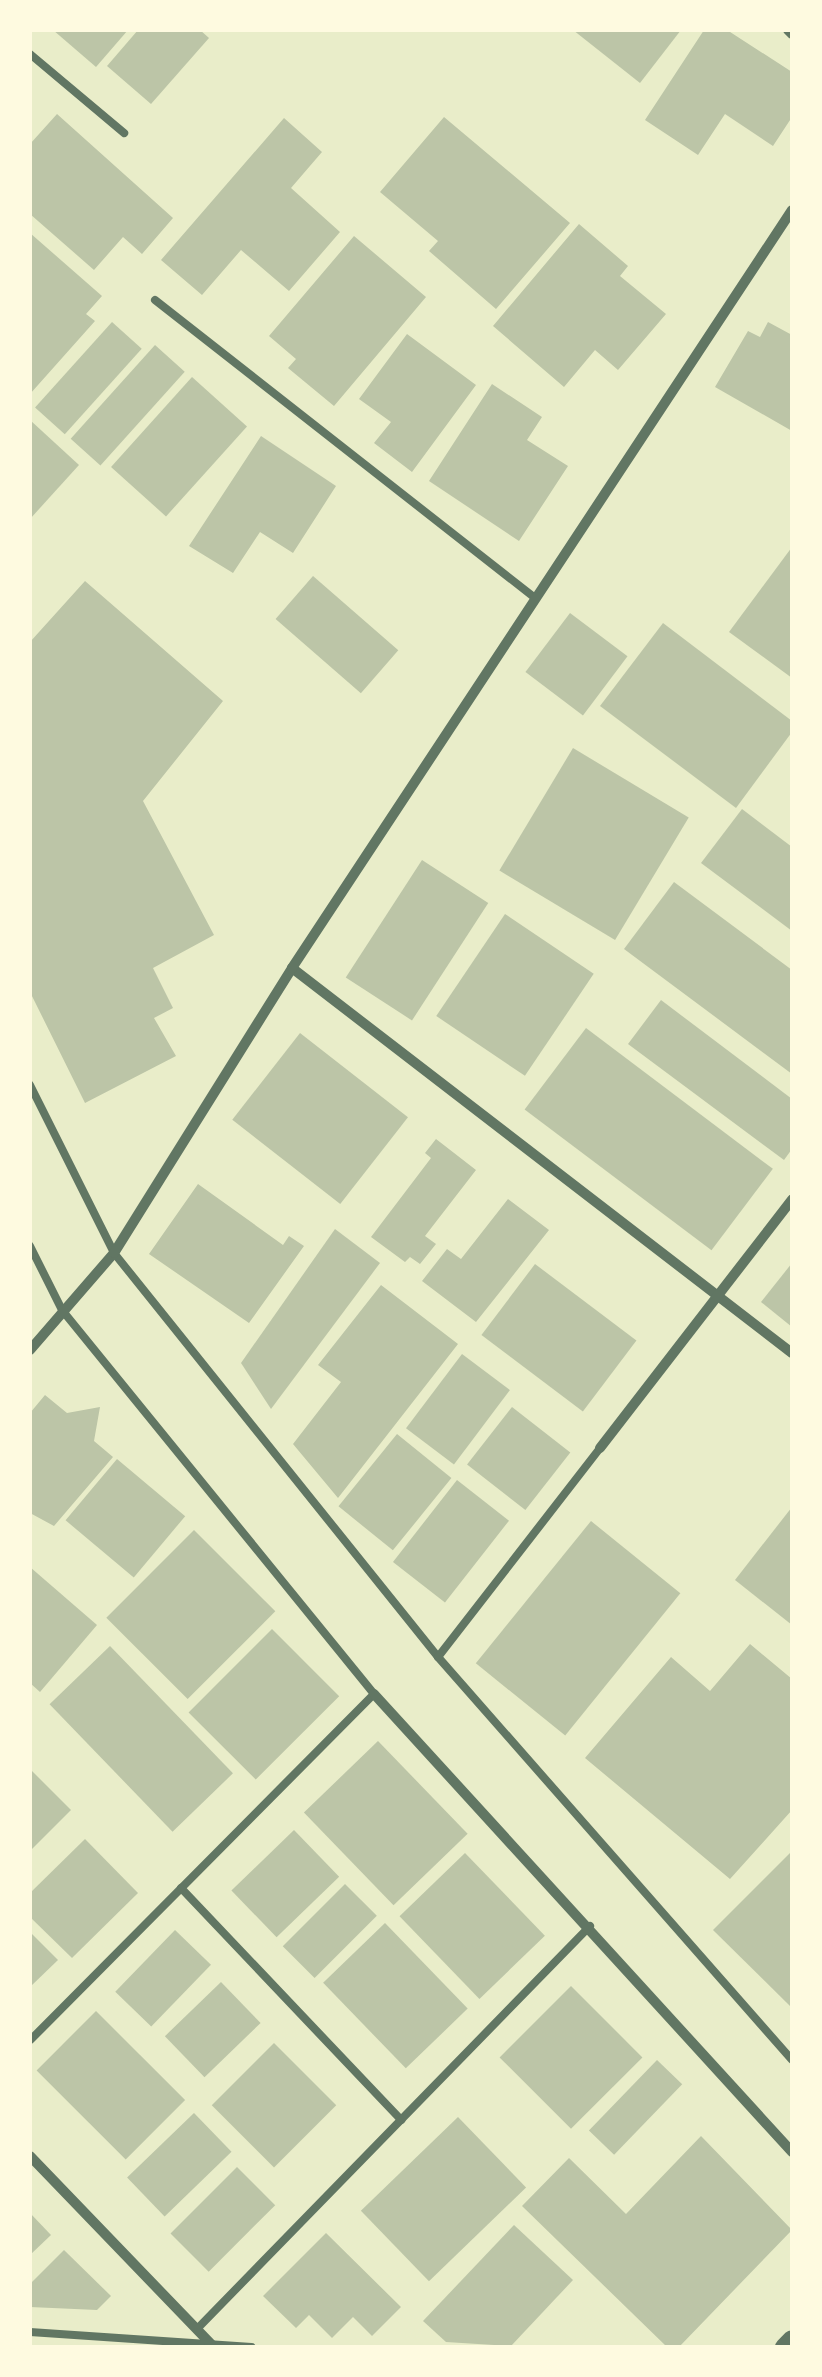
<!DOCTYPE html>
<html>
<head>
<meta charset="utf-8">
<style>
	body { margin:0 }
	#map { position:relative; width:822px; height:2377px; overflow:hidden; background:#e9edc9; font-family:Lora,serif }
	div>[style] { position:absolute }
	.building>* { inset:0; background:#bcc5a7; transform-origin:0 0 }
	.service>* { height:8px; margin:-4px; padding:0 4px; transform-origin:4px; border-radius:4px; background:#617663 }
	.minor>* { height:10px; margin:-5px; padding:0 5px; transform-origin:5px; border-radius:5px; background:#617663 }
	.tertiary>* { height:18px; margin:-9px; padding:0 9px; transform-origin:9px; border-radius:9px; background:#617663 }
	span { translate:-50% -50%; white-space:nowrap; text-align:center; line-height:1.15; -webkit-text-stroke:8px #fefae0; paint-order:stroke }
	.frame { position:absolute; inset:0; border:32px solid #fefae0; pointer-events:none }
</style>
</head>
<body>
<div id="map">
	<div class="building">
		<div style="clip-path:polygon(53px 30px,128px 30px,96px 67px)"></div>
		<div style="clip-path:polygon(138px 30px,200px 30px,209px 38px,151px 104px,107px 66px)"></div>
		<div style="clip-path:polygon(573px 30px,681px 30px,640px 83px)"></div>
		<div style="clip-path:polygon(704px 30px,727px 30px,792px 72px,792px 117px,773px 146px,725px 114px,698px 155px,645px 120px)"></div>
		<div style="clip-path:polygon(57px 114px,173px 218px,142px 254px,123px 237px,94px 270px,30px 214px,30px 144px)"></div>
		<div style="clip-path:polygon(444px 117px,570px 223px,496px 309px,429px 251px,438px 241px,380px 192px)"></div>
		<div style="clip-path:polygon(284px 118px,322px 152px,291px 188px,340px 232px,289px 291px,241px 250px,202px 295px,161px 260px)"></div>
		<div style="clip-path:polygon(579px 224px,628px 266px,620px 276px,666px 314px,618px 370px,595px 350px,564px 387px,493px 326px)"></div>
		<div style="clip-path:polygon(30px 233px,102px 296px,86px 314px,95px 321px,30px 394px)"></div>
		<div style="clip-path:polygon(354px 236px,426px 297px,334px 406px,288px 368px,296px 359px,269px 336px)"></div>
		<div style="left:112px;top:322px;width:40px;height:115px;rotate:42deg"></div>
		<div style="clip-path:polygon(768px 322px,792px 335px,792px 431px,715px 387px,748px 331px,760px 337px)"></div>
		<div style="clip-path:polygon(407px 334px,476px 385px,412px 472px,374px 443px,391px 422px,359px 399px)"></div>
		<div style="left:155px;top:345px;width:40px;height:126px;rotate:42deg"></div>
		<div style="left:192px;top:377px;width:74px;height:121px;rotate:42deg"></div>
		<div style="clip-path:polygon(492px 384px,542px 417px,527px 440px,568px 466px,519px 541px,429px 481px)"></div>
		<div style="clip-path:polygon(30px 420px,79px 465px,30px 519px)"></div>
		<div style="clip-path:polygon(261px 436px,336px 486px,293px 553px,260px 532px,233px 573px,189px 546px)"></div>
		<div style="clip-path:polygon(792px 547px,792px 678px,729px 632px)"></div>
		<div style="left:313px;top:576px;width:113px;height:57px;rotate:41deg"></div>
		<div style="clip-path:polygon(85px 581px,223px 701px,143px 801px,214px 935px,153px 968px,173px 1008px,154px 1018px,176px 1056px,85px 1103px,30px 992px,30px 642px)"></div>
		<div style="left:570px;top:613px;width:72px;height:74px;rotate:37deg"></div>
		<div style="clip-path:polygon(663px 623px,792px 721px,792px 732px,736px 808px,600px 706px)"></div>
		<div style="left:573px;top:748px;width:135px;height:143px;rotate:31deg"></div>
		<div style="clip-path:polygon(742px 809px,792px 847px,792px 931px,701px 863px)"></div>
		<div style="left:422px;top:860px;width:79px;height:140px;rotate:33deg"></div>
		<div style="clip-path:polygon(674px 882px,792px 970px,792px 1074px,624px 949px)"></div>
		<div style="left:505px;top:914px;width:107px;height:123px;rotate:34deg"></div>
		<div style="clip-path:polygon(661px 1000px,792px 1099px,792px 1149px,784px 1160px,628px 1044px)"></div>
		<div style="left:586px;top:1028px;width:234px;height:102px;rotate:37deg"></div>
		<div style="left:300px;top:1033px;width:137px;height:110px;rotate:38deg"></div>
		<div style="clip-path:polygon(436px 1139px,476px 1170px,425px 1236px,436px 1244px,420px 1264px,410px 1257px,405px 1262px,371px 1237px,431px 1158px,425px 1153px)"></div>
		<div style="clip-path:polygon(198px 1184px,283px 1245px,289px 1236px,304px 1246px,249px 1323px,149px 1254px)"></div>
		<div style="clip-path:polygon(508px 1199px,549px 1230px,476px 1322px,422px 1281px,447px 1249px,461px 1259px)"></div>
		<div style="clip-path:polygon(335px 1229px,380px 1263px,271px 1409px,241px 1363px)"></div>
		<div style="clip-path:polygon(792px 1263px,792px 1327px,761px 1302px)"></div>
		<div style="left:535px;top:1264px;width:127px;height:89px;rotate:37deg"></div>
		<div style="clip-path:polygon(381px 1285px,458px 1344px,338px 1498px,293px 1444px,341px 1382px,318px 1365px)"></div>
		<div style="left:462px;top:1354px;width:60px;height:93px;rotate:37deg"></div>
		<div style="clip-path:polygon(45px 1395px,67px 1413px,100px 1407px,94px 1441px,113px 1457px,54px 1526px,30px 1513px,30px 1413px)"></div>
		<div style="left:512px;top:1407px;width:74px;height:73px;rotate:38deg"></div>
		<div style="left:397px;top:1434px;width:70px;height:93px;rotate:39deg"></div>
		<div style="left:117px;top:1459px;width:89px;height:80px;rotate:40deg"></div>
		<div style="left:457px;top:1480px;width:66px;height:104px;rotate:38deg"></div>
		<div style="clip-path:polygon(792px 1507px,792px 1625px,735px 1580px)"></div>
		<div style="left:591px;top:1521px;width:115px;height:183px;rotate:39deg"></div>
		<div style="left:194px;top:1530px;width:115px;height:124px;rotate:45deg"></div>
		<div style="clip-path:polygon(30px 1567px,97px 1625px,40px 1692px,30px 1683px)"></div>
		<div style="left:272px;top:1629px;width:95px;height:118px;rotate:45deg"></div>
		<div style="clip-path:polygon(750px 1644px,792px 1679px,792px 1810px,730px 1879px,585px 1758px,671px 1657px,710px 1691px)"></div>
		<div style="left:110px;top:1646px;width:177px;height:84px;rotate:46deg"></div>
		<div style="left:378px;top:1741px;width:129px;height:103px;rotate:46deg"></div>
		<div style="clip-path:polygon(30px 1769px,71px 1810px,30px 1851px)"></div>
		<div style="left:294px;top:1830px;width:65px;height:87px;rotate:46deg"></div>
		<div style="clip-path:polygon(85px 1839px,138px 1893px,72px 1958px,30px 1917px,30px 1893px)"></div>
		<div style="clip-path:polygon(792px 1851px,792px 2004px,790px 2006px,713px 1930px)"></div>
		<div style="left:465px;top:1853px;width:115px;height:91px;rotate:46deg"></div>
		<div style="left:345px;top:1884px;width:45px;height:88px;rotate:45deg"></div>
		<div style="left:385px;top:1923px;width:119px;height:86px;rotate:46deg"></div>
		<div style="left:175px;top:1930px;width:50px;height:86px;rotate:44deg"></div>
		<div style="clip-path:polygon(30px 1932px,58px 1960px,30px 1987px)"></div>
		<div style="left:221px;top:1982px;width:57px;height:78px;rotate:46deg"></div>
		<div style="left:571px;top:1986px;width:101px;height:101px;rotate:45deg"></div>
		<div style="left:96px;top:2011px;width:126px;height:84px;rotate:45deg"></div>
		<div style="left:274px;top:2043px;width:88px;height:88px;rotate:45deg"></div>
		<div style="left:657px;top:2060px;width:35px;height:98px;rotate:44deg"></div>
		<div style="left:194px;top:2113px;width:54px;height:93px;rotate:46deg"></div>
		<div style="left:458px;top:2117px;width:98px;height:135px;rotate:46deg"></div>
		<div style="clip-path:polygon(701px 2136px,792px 2230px,679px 2347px,667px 2347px,522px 2206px,569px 2158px,626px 2214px)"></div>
		<div style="left:237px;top:2167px;width:54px;height:94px;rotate:45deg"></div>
		<div style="clip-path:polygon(30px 2213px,51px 2235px,30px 2255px)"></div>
		<div style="clip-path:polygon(514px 2225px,573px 2280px,511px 2346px,446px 2342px,423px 2321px)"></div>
		<div style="clip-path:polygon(326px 2233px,401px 2307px,372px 2336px,353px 2317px,332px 2338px,309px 2315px,296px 2328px,263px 2296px)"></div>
		<div style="clip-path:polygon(64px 2250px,111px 2296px,97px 2310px,30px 2307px,30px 2284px)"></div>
	</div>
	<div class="service">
		<div style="left:30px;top:54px;width:123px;rotate:40deg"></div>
		<div style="left:155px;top:300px;width:484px;rotate:38.1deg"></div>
		<div style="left:30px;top:1085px;width:188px;rotate:63.4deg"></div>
		<div style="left:114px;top:1253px;width:518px;rotate:51.27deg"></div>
		<div style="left:438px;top:1657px;width:536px;rotate:48.7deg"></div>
		<div style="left:30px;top:1246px;width:72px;rotate:63.4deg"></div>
		<div style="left:62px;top:1310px;width:495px;rotate:50.9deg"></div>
		<div style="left:374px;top:1694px;width:488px;rotate:134.8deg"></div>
		<div style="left:438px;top:1657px;width:264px;rotate:-52.2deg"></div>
		<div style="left:181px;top:1888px;width:320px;rotate:46.5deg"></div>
		<div style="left:197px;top:2329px;width:563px;rotate:-45.72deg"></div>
		<div style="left:30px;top:2332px;width:222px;rotate:3.9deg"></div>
	</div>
	<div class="minor">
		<div style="left:788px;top:30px;width:6px;rotate:45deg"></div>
		<div style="left:292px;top:968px;width:631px;rotate:37.6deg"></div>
		<div style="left:30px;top:1350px;width:128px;rotate:-49.1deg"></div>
		<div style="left:114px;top:1253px;width:336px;rotate:-58deg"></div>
		<div style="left:292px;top:968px;width:908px;rotate:-56.59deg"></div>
		<div style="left:600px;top:1448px;width:314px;rotate:-52.3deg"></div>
		<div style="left:374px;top:1694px;width:620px;rotate:47.61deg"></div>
		<div style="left:30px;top:2156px;width:261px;rotate:46.1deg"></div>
	</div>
	<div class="tertiary">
		<div style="left:784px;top:2347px;width:11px;rotate:-45deg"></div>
	</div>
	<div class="frame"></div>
</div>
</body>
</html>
